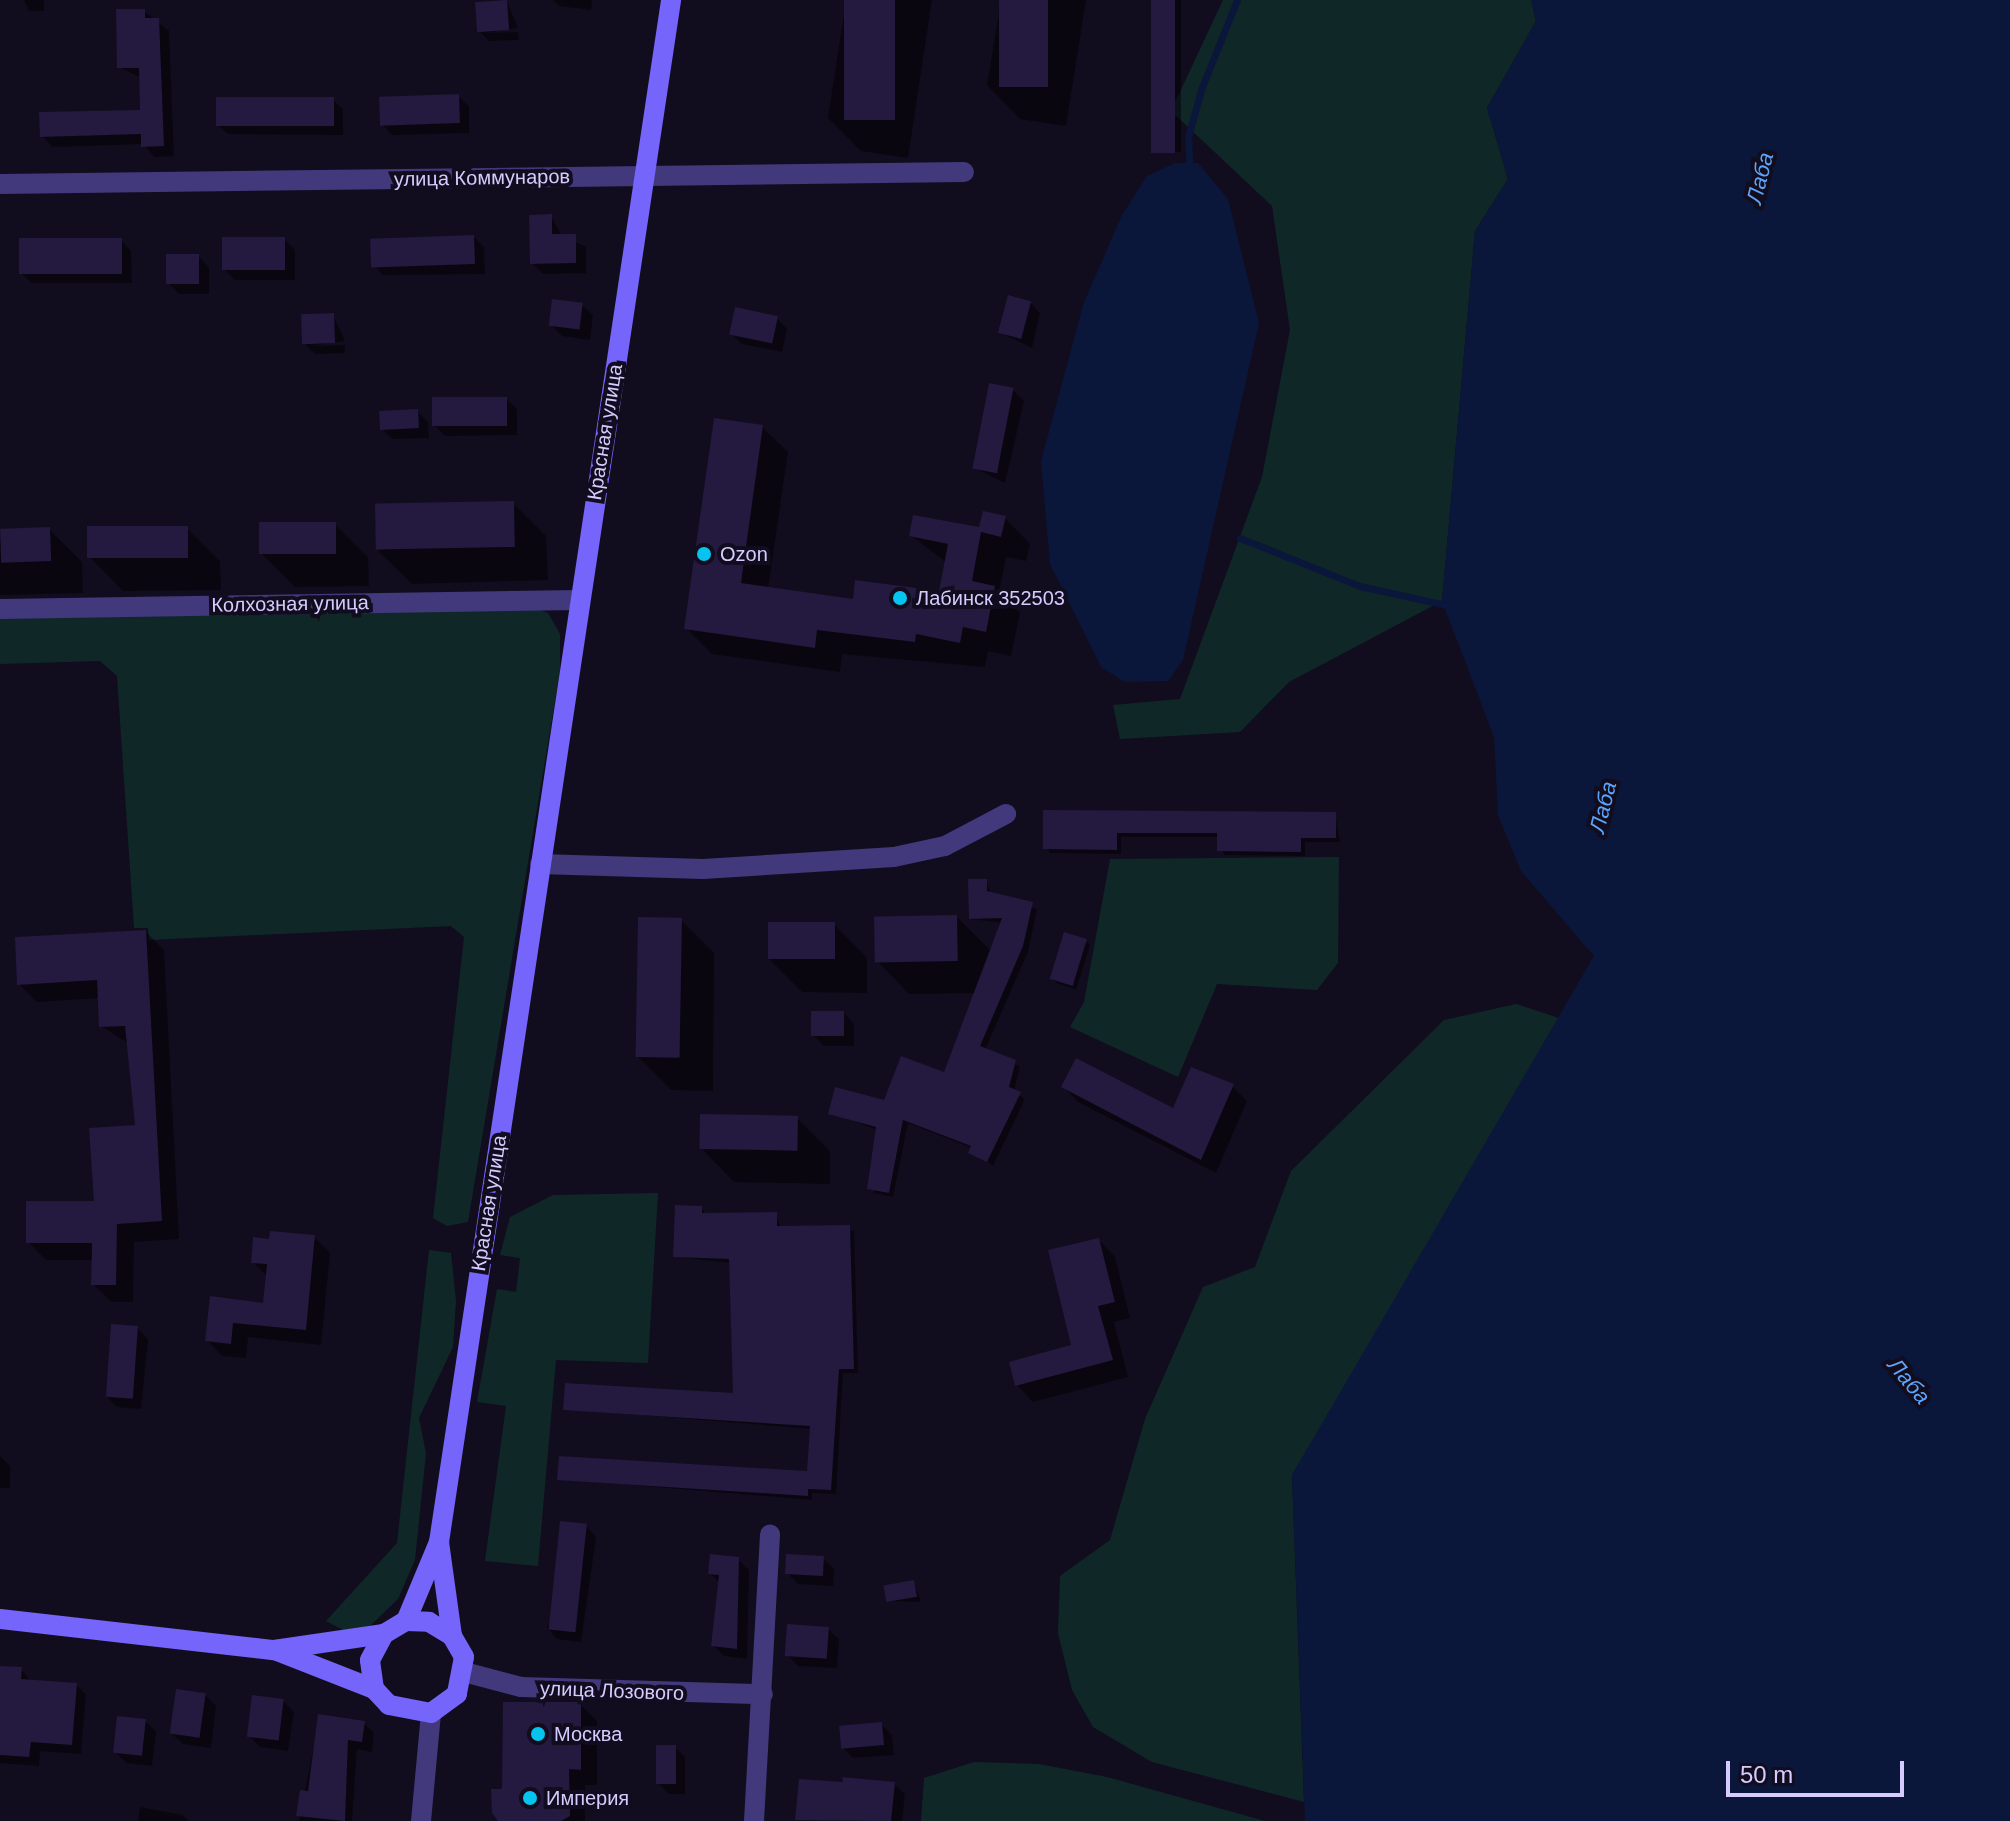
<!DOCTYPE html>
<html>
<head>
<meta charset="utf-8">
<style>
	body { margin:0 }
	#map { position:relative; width:2010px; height:1821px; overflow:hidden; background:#110d1e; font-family:Arial,sans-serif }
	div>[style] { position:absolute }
	.green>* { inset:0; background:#102728 }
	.water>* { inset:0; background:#0a173a }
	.shadow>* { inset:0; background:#0007; transform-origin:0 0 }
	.stream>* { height:7px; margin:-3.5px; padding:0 3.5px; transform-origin:3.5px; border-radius:3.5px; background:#0a173a }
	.building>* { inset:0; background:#24193f; transform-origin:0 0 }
	.street>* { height:20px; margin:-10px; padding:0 10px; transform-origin:10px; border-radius:10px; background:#41397c }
	.secondary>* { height:20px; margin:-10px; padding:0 10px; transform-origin:10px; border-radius:10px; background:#7565fb }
	.dots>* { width:22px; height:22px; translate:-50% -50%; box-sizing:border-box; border:4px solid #110d1e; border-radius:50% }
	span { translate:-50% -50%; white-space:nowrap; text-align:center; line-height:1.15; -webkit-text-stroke:8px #110d1e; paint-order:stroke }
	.street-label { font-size:20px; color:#d5cbfe }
	.poi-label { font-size:20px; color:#d5cbfe }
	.left { translate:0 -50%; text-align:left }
	.water-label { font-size:22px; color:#5ca4fb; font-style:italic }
	.scale { position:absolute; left:1726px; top:1761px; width:178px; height:36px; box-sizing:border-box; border:4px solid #d5cbfe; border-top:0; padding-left:10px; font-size:24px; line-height:28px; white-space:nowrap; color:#d5cbfe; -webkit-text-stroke:6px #110d1e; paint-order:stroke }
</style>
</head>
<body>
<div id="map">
	<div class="green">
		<div style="clip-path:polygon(1223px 0,1531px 0,1536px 21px,1487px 108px,1508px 179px,1475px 231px,1442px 601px,1289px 682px,1240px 732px,1120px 739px,1113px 705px,1180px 699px,1262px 477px,1290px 330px,1272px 206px,1171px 111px)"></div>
		<div style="clip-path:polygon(535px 608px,548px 613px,560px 634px,560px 671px,468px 1222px,447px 1226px,433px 1218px,464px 937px,451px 926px,149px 940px,148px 928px,134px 928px,117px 676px,100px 661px,0 664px,0 614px)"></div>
		<div style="clip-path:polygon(1339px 857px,1338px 963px,1317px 990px,1217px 984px,1178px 1077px,1070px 1027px,1084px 1002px,1110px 859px)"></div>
		<div style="clip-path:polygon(1516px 1004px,1562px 1019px,1292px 1475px,1304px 1802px,1152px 1762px,1093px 1727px,1072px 1690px,1058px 1633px,1060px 1576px,1110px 1540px,1145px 1419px,1203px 1287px,1255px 1267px,1291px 1171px,1444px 1020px)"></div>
		<div style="clip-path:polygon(658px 1193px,648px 1363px,556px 1360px,538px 1566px,485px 1561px,506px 1406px,477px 1402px,497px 1289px,516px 1292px,520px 1258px,500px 1255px,510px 1217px,553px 1195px)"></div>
		<div style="clip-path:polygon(429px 1250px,451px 1253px,456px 1301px,453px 1347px,419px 1418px,426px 1453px,415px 1560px,398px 1599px,370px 1626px,343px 1630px,326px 1621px,397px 1543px)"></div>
		<div style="clip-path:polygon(974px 1762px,1039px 1764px,1107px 1777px,1265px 1821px,921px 1821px,924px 1778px)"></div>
	</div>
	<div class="water">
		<div style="clip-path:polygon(1531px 0,2010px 0,2010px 1821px,1305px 1821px,1292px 1475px,1594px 956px,1521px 871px,1498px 815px,1494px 737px,1442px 601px,1475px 231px,1508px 179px,1487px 108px,1536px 21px)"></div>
		<div style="clip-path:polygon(1175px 163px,1198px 163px,1228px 199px,1259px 323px,1183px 660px,1168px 681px,1125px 682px,1101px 667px,1050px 564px,1041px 461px,1084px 302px,1122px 215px,1147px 176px)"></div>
	</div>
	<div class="shadow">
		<div style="clip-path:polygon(24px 0,44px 0,44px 11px,29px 11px)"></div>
		<div style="clip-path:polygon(553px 0,592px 0,591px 10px,559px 6px)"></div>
		<div style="clip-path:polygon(846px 0,932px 0,908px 158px,861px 151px,828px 118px)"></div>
		<div style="clip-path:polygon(1001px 0,1086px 0,1066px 126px,1020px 119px,987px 85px)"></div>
		<div style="left:1153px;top:0;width:28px;height:152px"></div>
		<div style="clip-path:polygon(507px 2px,518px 28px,485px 33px,518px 32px,519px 40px,489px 41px,478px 30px)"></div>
		<div style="clip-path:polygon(144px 11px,169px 31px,174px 156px,154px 157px,143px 144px,53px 147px,42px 136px,142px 112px,141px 78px,119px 67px)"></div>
		<div style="clip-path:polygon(458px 96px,469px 106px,469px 133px,392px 135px,382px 124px)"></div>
		<div style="clip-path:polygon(333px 100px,343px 109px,343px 135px,228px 134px,218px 125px)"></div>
		<div style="clip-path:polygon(551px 216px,562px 236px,586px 247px,586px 273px,543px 274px,532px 263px)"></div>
		<div style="clip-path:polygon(474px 237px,484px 247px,485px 274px,383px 275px,373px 264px)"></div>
		<div style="clip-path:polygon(284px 239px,295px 250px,295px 280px,235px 280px,224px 269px)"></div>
		<div style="clip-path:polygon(121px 240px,131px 251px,132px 283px,32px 283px,21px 273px)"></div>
		<div style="clip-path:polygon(198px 256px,209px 267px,209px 294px,179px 294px,168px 283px)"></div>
		<div style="clip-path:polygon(1030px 302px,1040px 313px,1032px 348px,1001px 333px)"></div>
		<div style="clip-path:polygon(582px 305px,593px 315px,590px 340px,562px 336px,551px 325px)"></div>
		<div style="clip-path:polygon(333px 315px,345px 341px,312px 346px,345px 345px,345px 353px,315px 354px,304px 343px)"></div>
		<div style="clip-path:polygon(777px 318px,787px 329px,782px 352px,742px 344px,731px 333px)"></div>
		<div style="clip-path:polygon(1013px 390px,1024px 401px,1005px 483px,972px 467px)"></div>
		<div style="clip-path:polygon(506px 399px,517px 409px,517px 435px,445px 436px,434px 425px)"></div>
		<div style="clip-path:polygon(417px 411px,428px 422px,429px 438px,392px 439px,381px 428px)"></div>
		<div style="clip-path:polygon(762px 427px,788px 452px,768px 589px,855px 601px,941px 593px,947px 563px,912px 536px,980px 529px,1005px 518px,1030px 544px,1026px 561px,1006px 557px,999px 593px,1020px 613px,1011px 656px,988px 651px,985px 667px,842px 654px,840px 672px,712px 654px,687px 629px)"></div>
		<div style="clip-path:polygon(513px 503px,546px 536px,548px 580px,412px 584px,378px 551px)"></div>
		<div style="clip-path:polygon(335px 524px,368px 557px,369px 586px,295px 587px,262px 554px)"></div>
		<div style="clip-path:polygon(187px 528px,220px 561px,221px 590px,123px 591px,90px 557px)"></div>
		<div style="clip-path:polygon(49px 529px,82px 562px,83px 593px,0 595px,0 530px)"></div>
		<div style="clip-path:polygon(1045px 812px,1335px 814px,1340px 842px,1305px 842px,1305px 856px,1224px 855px,1219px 837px,1121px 837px,1121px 854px,1049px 853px)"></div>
		<div style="clip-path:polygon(986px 881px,991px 894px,1037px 909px,1028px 952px,985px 1050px,1020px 1067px,1014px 1091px,1025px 1099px,993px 1166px,972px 1148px,908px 1123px,893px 1197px,874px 1193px,878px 1130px,830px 1113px,886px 1103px,945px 1075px,976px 993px,909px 994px,876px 960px,957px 917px,992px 952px,1003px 923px,971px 919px)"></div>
		<div style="clip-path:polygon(681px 920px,714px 953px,713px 1091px,671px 1090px,638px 1057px)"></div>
		<div style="clip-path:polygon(834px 924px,867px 958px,867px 993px,802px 992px,769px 959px)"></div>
		<div style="clip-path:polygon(146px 932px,164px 950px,179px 1239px,134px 1242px,133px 1302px,111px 1302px,93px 1284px,94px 1260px,46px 1260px,28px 1242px,97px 1203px,137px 1127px,129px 1044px,101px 1026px,100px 998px,37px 1002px,19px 984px)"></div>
		<div style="clip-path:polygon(1086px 941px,1090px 945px,1076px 990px,1057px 983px,1052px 979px)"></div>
		<div style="clip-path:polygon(844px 1013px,854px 1024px,854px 1046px,824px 1046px,813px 1035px)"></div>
		<div style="clip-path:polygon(1232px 1086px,1247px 1101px,1216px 1173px,1078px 1102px,1064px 1087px,1174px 1111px)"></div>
		<div style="clip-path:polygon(797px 1118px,830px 1151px,830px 1184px,734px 1182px,701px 1148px)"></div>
		<div style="clip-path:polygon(701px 1207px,706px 1215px,776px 1214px,781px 1228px,854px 1231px,858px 1373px,843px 1373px,836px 1494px,812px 1493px,812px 1500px,559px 1479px,809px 1473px,812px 1429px,565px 1409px,735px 1396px,731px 1263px,675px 1257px)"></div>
		<div style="clip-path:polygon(314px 1237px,330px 1253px,321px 1345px,248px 1337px,246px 1358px,222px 1356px,207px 1340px,212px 1298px,265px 1305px,268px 1277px,253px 1262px)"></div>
		<div style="clip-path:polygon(1099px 1240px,1115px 1257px,1130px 1318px,1114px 1322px,1128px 1377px,1033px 1402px,1017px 1385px,1073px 1347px)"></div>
		<div style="clip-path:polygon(137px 1328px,148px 1339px,141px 1409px,117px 1407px,106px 1396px)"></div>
		<div style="clip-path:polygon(0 1456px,10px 1466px,10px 1488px,0 1488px)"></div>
		<div style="clip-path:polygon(586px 1526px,596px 1537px,581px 1642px,557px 1639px,547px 1628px)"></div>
		<div style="clip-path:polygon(823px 1558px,834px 1569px,833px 1586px,798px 1584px,787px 1573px)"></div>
		<div style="clip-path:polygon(738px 1559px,749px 1570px,747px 1659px,724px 1656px,713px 1645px,720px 1583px,710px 1573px)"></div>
		<div style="clip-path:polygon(914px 1582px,921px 1602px,887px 1601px)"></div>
		<div style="clip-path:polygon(828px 1629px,839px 1639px,837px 1668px,798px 1666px,788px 1655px)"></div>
		<div style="clip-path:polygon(0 1668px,21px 1669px,31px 1681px,76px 1685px,86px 1694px,81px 1754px,40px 1751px,39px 1766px,0 1763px)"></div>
		<div style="clip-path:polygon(205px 1695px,216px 1706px,211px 1748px,183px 1744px,172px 1734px)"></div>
		<div style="clip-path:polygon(283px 1701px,294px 1712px,288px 1751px,260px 1747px,249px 1736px)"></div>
		<div style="clip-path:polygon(580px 1704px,597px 1721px,597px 1785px,585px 1785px,585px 1821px,499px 1821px,504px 1791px)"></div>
		<div style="clip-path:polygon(320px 1716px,364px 1723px,374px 1733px,372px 1752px,357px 1749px,352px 1821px,299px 1821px)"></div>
		<div style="clip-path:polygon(145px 1721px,156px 1731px,152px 1766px,126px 1763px,115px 1752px)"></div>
		<div style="clip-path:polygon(882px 1725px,892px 1735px,894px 1755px,853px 1758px,842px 1747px)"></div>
		<div style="clip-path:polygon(675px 1747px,685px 1757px,685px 1794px,669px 1794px,659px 1784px)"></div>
		<div style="clip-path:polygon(894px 1784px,905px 1794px,902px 1821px,797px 1819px)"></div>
		<div style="clip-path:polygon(140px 1807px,183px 1815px,189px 1821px,138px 1821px)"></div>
	</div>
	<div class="stream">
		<div style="left:1190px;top:173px;width:36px;rotate:-93deg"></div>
		<div style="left:1188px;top:137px;width:52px;rotate:-74.4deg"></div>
		<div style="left:1202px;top:87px;width:94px;rotate:-68.1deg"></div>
		<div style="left:1240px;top:538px;width:129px;rotate:21.8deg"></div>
		<div style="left:1360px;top:586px;width:92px;rotate:12.5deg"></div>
	</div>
	<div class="building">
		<div style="left:507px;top:0;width:30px;height:32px;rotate:86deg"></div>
		<div style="left:844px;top:0;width:51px;height:120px"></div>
		<div style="left:999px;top:0;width:49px;height:87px"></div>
		<div style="left:1151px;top:0;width:24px;height:153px"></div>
		<div style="clip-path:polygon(116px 9px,145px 9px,145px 18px,159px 18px,164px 146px,141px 147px,141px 134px,40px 137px,39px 112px,140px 110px,139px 68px,117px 68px)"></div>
		<div style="left:459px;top:94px;width:29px;height:80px;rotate:88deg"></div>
		<div style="left:216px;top:97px;width:118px;height:29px"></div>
		<div style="clip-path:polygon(552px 214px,552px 234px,576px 234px,576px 263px,530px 264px,529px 215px)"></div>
		<div style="left:474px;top:235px;width:29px;height:104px;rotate:88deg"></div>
		<div style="left:222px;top:237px;width:63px;height:33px"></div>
		<div style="left:19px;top:238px;width:103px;height:36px"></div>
		<div style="left:166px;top:254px;width:33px;height:30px"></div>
		<div style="left:1008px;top:295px;width:24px;height:39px;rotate:15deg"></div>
		<div style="left:552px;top:299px;width:31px;height:27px;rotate:7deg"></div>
		<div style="left:735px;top:307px;width:44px;height:28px;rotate:12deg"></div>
		<div style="left:334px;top:313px;width:30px;height:33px;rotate:88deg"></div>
		<div style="left:989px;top:383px;width:25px;height:87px;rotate:11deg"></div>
		<div style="left:432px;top:397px;width:75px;height:29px"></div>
		<div style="left:418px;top:409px;width:19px;height:39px;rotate:87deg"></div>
		<div style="clip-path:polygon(714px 418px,763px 425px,741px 583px,853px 599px,855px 580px,939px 591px,948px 544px,909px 536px,913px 515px,979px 527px,983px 511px,1006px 516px,1001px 537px,981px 532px,972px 581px,995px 586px,986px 632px,963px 627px,960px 643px,916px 634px,915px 642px,817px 630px,815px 648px,684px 629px)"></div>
		<div style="left:514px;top:501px;width:46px;height:139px;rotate:89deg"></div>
		<div style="left:336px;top:522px;width:32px;height:77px;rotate:90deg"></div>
		<div style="left:87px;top:526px;width:101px;height:32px"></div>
		<div style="left:50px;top:527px;width:34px;height:50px;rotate:88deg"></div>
		<div style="clip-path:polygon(1043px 810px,1336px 812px,1336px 838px,1301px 838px,1301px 852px,1217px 851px,1217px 833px,1117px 833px,1117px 850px,1043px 849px)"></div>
		<div style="clip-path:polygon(968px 879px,987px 879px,987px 891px,1033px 902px,1023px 946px,980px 1046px,1016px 1060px,1009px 1087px,1021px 1092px,987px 1162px,968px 1153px,971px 1146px,903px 1120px,889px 1193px,867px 1189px,876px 1127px,828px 1114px,835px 1087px,884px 1100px,901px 1056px,944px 1072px,1002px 918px,969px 919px)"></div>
		<div style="left:957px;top:915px;width:46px;height:83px;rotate:89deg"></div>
		<div style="left:638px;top:917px;width:44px;height:140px;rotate:1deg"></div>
		<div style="left:768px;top:922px;width:67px;height:37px"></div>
		<div style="clip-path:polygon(146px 930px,162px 1221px,117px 1224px,116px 1285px,91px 1285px,92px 1243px,26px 1243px,26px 1201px,94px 1201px,89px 1128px,135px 1125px,125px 1026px,99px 1027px,97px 980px,17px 985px,15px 937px)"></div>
		<div style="left:1064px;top:932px;width:24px;height:49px;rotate:17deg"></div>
		<div style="left:811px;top:1011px;width:33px;height:25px"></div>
		<div style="clip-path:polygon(1076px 1058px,1173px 1108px,1191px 1067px,1234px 1084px,1201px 1160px,1061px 1087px)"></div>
		<div style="left:700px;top:1114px;width:98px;height:35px;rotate:1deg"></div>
		<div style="clip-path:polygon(675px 1205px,702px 1206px,702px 1213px,777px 1212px,777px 1226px,850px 1225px,854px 1369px,839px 1369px,831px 1490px,808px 1489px,808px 1496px,557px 1480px,559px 1456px,807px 1471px,810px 1426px,563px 1410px,565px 1383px,733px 1393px,729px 1259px,673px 1257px)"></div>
		<div style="clip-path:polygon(270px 1231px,315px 1235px,306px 1330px,233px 1323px,231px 1344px,205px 1341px,210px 1296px,263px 1303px,267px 1264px,251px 1263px,253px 1237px,269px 1239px)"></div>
		<div style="clip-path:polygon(1099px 1238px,1115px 1302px,1098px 1306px,1113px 1360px,1015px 1386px,1009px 1362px,1071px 1345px,1048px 1250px)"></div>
		<div style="left:111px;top:1324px;width:27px;height:73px;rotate:4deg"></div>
		<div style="left:560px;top:1521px;width:27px;height:109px;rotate:6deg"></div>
		<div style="clip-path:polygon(710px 1554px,739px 1557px,737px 1649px,711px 1646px,719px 1575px,708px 1574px)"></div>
		<div style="left:786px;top:1554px;width:38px;height:20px;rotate:3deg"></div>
		<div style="left:914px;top:1580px;width:17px;height:31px;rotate:80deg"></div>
		<div style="left:787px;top:1624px;width:42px;height:32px;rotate:4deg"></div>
		<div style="clip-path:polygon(0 1666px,22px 1667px,21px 1679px,77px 1683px,72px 1745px,31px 1742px,29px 1757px,0 1755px)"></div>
		<div style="left:176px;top:1689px;width:30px;height:45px;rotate:8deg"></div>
		<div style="left:252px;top:1695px;width:32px;height:42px;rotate:7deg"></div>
		<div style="clip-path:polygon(503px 1702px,581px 1702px,581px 1770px,569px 1769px,570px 1816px,561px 1821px,498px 1821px,492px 1813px,491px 1789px,502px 1789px)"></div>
		<div style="clip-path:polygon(318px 1714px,365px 1721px,362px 1742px,348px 1740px,345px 1821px,296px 1816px,300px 1790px,308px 1791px)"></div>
		<div style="left:117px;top:1716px;width:29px;height:37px;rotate:6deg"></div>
		<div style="left:882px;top:1722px;width:23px;height:43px;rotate:85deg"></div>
		<div style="left:656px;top:1745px;width:20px;height:39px"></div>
		<div style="clip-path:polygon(842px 1777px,895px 1782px,891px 1821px,795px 1820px,799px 1779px,843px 1782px)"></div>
	</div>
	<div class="street">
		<div style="left:0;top:184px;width:964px;rotate:-0.71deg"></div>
		<div style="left:0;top:609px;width:580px;rotate:-0.89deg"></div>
		<div style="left:540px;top:864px;width:163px;rotate:1.8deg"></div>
		<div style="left:703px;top:869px;width:191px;rotate:-3.6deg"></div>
		<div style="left:894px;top:857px;width:52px;rotate:-12.2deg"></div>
		<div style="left:945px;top:846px;width:69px;rotate:-27.7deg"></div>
		<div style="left:464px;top:1672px;width:59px;rotate:14.7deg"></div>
		<div style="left:521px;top:1687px;width:242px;rotate:1.7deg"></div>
		<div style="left:421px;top:1821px;width:108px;rotate:-84.7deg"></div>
		<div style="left:754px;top:1821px;width:287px;rotate:-86.8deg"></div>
	</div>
	<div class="secondary">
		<div style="left:439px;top:1542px;width:95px;rotate:82.1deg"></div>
		<div style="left:0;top:1619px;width:276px;rotate:6.5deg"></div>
		<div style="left:274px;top:1650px;width:111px;rotate:-8.3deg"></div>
		<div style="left:406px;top:1621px;width:23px;rotate:2deg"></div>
		<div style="left:429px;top:1622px;width:27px;rotate:31deg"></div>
		<div style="left:452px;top:1636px;width:24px;rotate:60deg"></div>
		<div style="left:464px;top:1657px;width:38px;rotate:101deg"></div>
		<div style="left:457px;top:1694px;width:32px;rotate:144deg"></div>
		<div style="left:431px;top:1713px;width:43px;rotate:-169.2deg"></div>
		<div style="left:389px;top:1705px;width:22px;rotate:-133deg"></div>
		<div style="left:374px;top:1689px;width:29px;rotate:-98deg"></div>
		<div style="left:370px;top:1660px;width:30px;rotate:-62deg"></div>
		<div style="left:384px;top:1634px;width:26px;rotate:-31deg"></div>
		<div style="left:406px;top:1621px;width:86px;rotate:-67.3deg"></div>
		<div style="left:439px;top:1542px;width:1559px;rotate:-81.44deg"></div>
		<div style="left:277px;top:1651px;width:104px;rotate:21.4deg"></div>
	</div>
	<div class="dots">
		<div style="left:704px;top:554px;background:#06c4ef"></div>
		<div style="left:900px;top:598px;background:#06c4ef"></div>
		<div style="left:538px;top:1734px;background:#06c4ef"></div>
		<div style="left:530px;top:1798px;background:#06c4ef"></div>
	</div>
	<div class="street-label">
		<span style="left:482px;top:178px;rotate:-1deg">улица Коммунаров</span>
		<span style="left:605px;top:432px;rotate:-81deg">Красная улица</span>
		<span style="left:290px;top:604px;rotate:-1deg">Колхозная улица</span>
		<span style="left:489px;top:1203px;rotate:-81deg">Красная улица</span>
		<span style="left:612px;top:1691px;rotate:2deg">улица Лозового</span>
	</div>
	<div class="poi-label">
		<span class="left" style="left:720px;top:554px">Ozon</span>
		<span class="left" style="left:916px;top:598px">Лабинск 352503</span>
		<span class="left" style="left:554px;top:1734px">Москва</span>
		<span class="left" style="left:546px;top:1798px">Империя</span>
	</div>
	<div class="water-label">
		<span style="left:1760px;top:178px;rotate:-76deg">Лаба</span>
		<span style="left:1603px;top:807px;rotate:-76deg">Лаба</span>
		<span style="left:1909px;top:1381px;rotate:50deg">Лаба</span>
	</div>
	<div class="scale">50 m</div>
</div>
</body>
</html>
